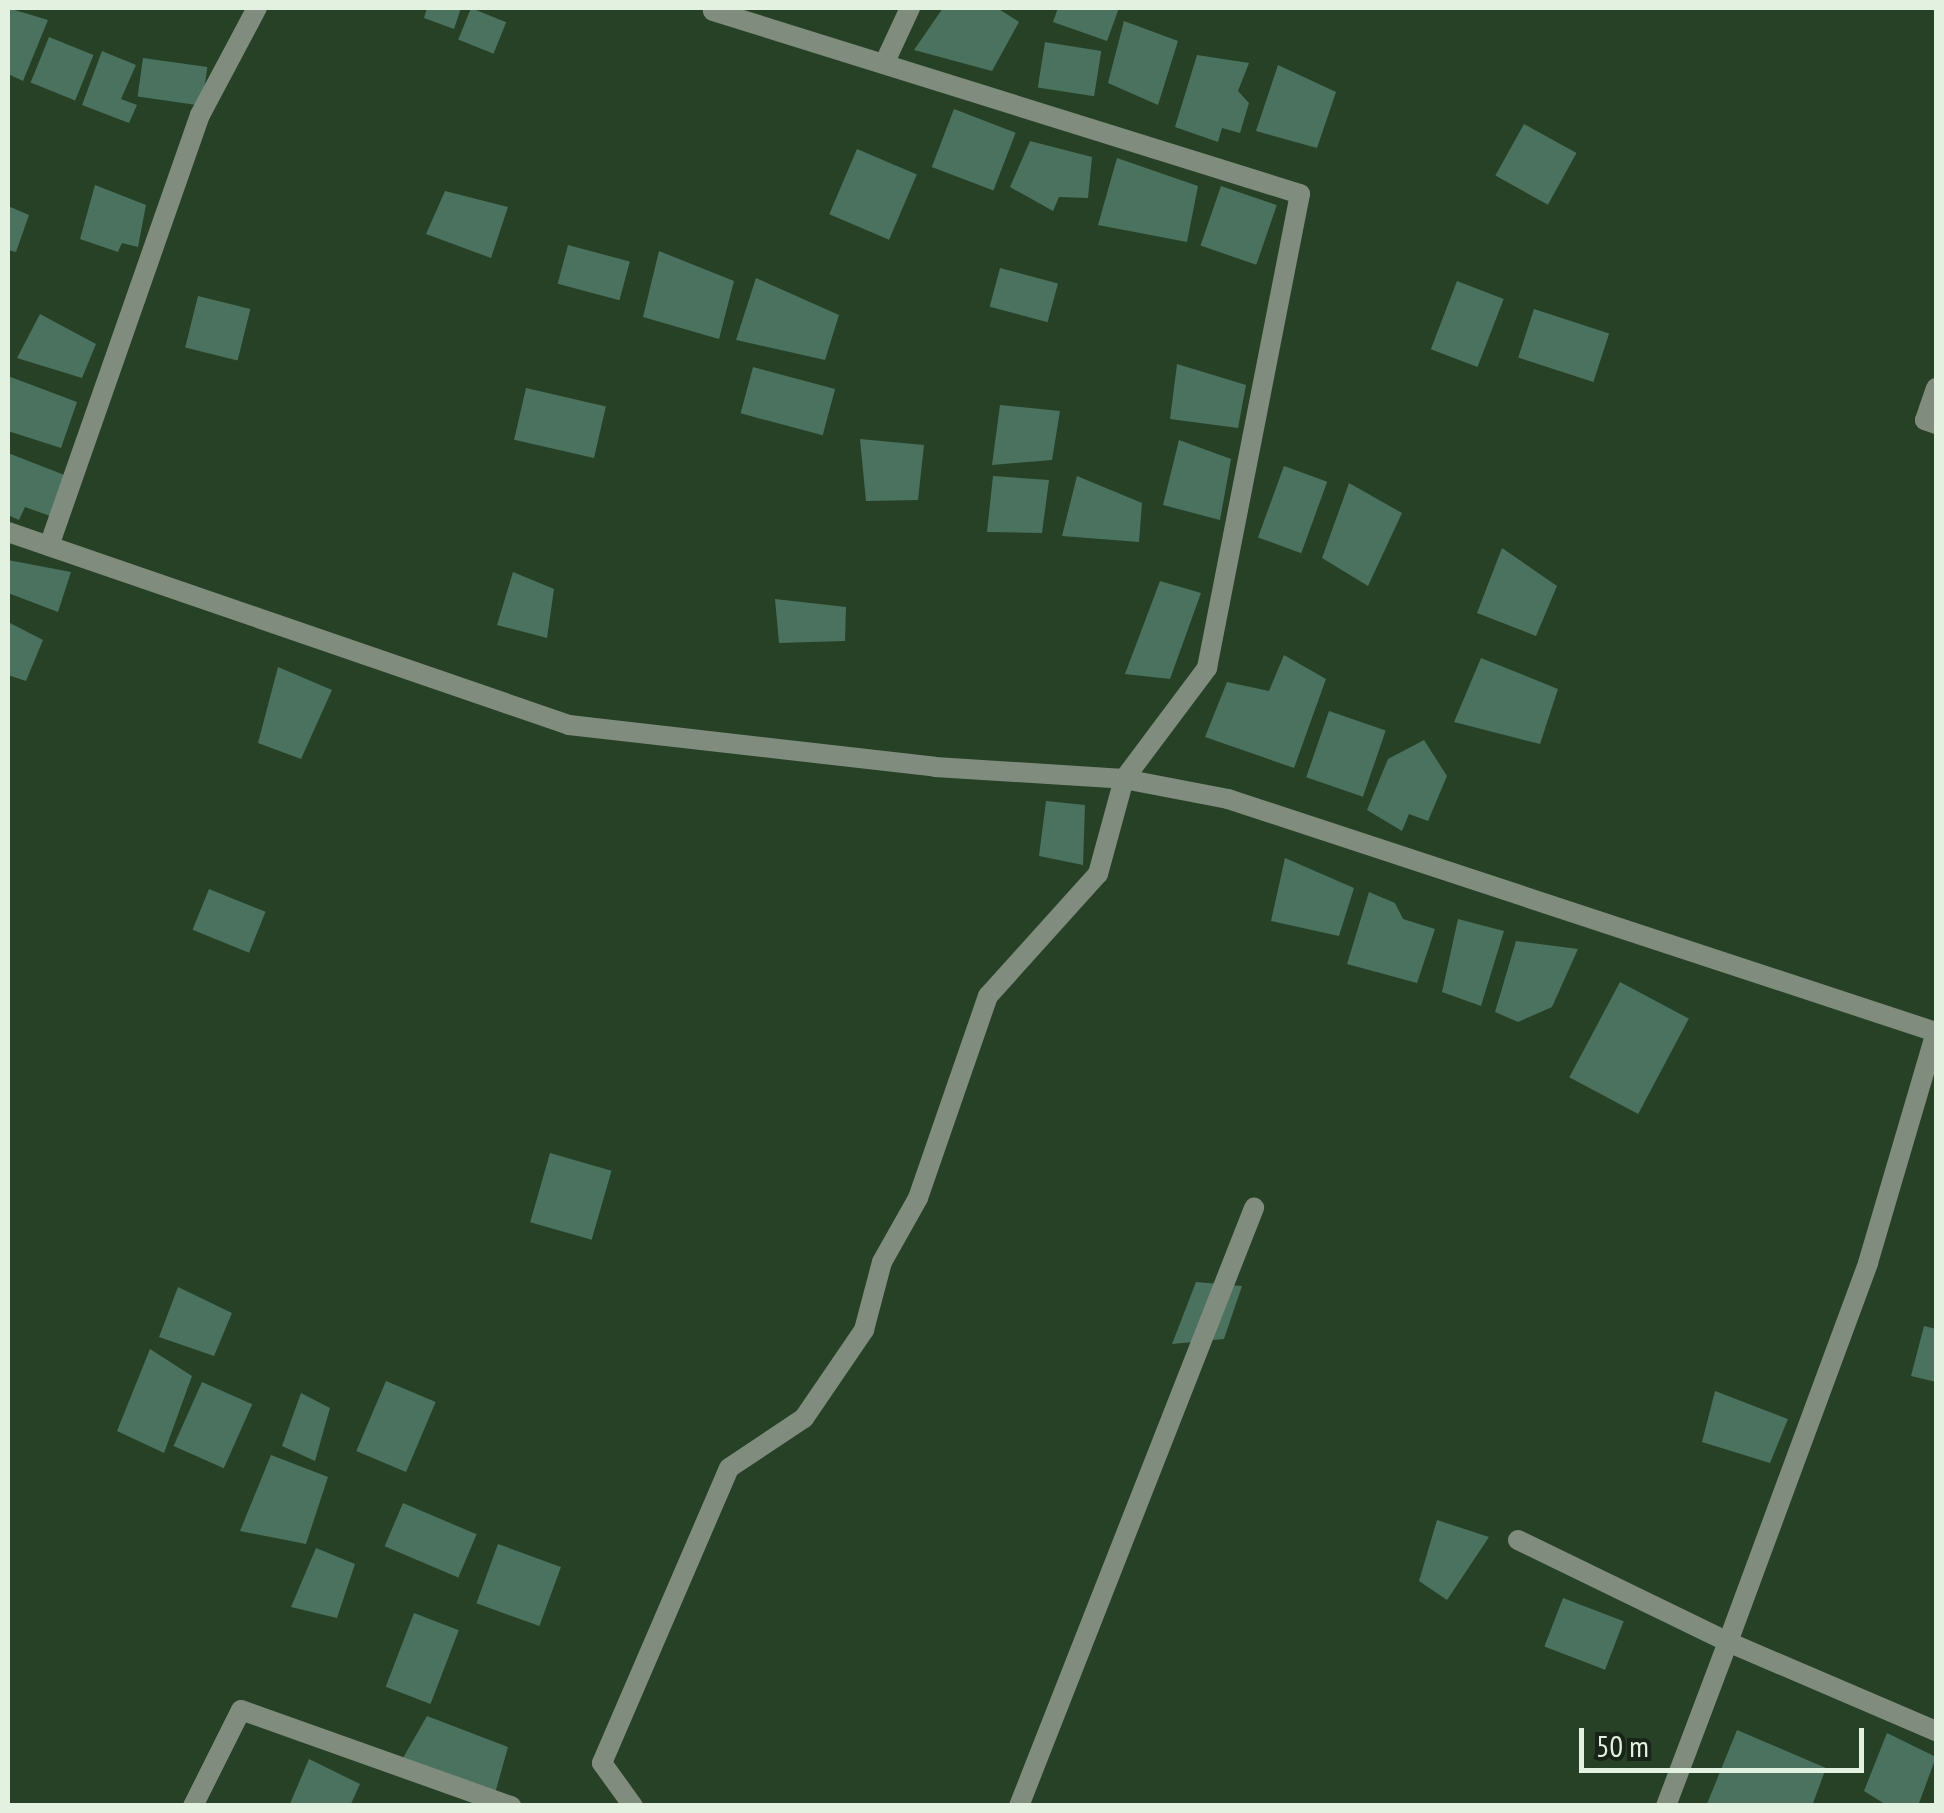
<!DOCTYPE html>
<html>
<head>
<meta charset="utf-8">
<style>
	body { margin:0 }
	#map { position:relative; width:1944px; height:1813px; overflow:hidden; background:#274126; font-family:"PT Sans Narrow",sans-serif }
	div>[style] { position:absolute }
	.building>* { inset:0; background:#4a725f; transform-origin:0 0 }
	.street>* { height:20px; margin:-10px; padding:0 10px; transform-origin:10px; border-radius:10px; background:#7f8c7e }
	span { translate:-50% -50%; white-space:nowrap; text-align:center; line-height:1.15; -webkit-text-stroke:8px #192418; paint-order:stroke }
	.frame { position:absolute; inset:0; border:10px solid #e2f1e0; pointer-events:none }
	.scale { position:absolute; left:1579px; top:1728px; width:285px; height:45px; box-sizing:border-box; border:5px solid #e2f1e0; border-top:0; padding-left:12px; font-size:30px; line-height:35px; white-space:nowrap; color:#e2f1e0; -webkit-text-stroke:8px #192418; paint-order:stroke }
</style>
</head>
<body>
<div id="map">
	<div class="building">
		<div style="clip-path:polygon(8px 8px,48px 20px,23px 81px,8px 74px)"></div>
		<div style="clip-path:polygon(427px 8px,461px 8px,454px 29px,424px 18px)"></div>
		<div style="left:471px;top:8px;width:38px;height:34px;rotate:22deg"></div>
		<div style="clip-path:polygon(943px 8px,997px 8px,1019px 22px,992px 71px,914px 50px)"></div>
		<div style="clip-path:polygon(1058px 8px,1119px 8px,1107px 41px,1053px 22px)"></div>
		<div style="clip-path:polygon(1124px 21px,1178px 41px,1158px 105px,1108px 83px)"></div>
		<div style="left:49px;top:37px;width:48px;height:49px;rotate:22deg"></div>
		<div style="left:1045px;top:42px;width:57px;height:46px;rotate:9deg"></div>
		<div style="clip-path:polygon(102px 51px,136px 65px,121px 99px,137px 105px,129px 123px,82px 105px)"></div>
		<div style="clip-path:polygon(1197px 55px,1249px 63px,1238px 91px,1249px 103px,1240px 133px,1222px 128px,1218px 142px,1175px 127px)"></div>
		<div style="left:143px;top:58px;width:65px;height:39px;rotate:8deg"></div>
		<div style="clip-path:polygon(1278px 65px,1336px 92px,1317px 148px,1256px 131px)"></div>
		<div style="left:954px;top:109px;width:66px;height:62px;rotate:21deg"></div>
		<div style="left:1524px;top:124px;width:60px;height:59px;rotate:29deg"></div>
		<div style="clip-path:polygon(1030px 141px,1092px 157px,1088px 198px,1059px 197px,1053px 211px,1010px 187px)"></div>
		<div style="left:857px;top:149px;width:65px;height:71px;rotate:23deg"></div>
		<div style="clip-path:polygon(1117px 158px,1198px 186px,1187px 242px,1098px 225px)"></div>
		<div style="clip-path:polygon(95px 185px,146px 205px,138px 247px,122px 243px,118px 252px,80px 239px)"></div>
		<div style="left:1221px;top:186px;width:59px;height:63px;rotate:19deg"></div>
		<div style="clip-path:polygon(445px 191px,508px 207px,491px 258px,426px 234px)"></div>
		<div style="clip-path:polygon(8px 206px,29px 215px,16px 252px,8px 250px)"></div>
		<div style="left:568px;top:245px;width:64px;height:40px;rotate:15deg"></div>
		<div style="clip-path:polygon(659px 251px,734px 281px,719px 339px,643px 317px)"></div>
		<div style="left:1000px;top:268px;width:60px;height:40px;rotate:15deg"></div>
		<div style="clip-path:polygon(756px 278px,839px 315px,825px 360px,736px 340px)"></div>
		<div style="left:1457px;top:281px;width:50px;height:73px;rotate:21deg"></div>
		<div style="left:198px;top:296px;width:54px;height:53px;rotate:14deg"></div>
		<div style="left:1534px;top:309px;width:79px;height:51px;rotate:18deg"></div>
		<div style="clip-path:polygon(40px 314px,96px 344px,82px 378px,17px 358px)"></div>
		<div style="clip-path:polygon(1177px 364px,1246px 385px,1238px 428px,1170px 419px)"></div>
		<div style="left:753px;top:367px;width:85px;height:48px;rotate:15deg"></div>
		<div style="clip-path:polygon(8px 376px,77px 402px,61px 448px,8px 431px)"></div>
		<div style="left:526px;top:388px;width:82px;height:53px;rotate:13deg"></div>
		<div style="clip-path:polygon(1000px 405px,1060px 411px,1052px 460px,992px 465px)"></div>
		<div style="clip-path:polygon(860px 439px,924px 445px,918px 500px,866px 501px)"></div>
		<div style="clip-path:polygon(1179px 440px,1231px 459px,1220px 520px,1163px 505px)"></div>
		<div style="clip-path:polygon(8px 453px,67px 476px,50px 516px,25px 507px,19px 520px,8px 515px)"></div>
		<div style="left:1284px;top:466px;width:46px;height:76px;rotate:20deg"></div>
		<div style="clip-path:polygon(993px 476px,1049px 480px,1042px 533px,987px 532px)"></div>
		<div style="clip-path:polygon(1077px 476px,1142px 503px,1139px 542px,1062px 536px)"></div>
		<div style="clip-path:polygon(1349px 483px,1402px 513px,1368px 586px,1322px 558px)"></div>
		<div style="clip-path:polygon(1502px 548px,1557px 586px,1536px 636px,1477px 613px)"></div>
		<div style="clip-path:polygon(8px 560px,71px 572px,58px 612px,8px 593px)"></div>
		<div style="clip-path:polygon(513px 572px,554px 589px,547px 638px,497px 625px)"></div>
		<div style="clip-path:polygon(1160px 581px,1201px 593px,1170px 679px,1125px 674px)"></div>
		<div style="clip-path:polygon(775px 599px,846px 607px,845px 641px,779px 643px)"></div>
		<div style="clip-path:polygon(8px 622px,43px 640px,26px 681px,8px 675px)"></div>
		<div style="clip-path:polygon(1284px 655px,1326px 679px,1294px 768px,1205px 737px,1227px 682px,1269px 691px)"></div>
		<div style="clip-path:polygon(1481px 658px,1558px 689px,1540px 744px,1454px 722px)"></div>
		<div style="clip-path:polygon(278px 667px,332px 690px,301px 759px,258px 743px)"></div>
		<div style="left:1329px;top:711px;width:60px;height:70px;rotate:19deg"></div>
		<div style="clip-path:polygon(1424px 740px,1447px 776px,1428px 821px,1409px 814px,1402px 831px,1367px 810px,1388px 759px)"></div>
		<div style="clip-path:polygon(1046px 801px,1085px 805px,1083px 865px,1039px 856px)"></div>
		<div style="clip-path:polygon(1285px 858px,1354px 888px,1339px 936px,1271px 921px)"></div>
		<div style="left:209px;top:889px;width:61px;height:44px;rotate:22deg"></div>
		<div style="clip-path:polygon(1369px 892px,1395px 903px,1403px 919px,1435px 929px,1417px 983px,1347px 964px)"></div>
		<div style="clip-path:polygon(1458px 919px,1504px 931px,1481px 1006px,1442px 992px)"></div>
		<div style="clip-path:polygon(1516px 941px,1578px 949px,1552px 1007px,1518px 1022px,1495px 1012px)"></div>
		<div style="left:1620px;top:982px;width:78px;height:108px;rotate:28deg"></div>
		<div style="left:550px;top:1153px;width:64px;height:72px;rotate:16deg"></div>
		<div style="clip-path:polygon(1196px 1282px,1242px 1286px,1224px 1339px,1172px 1344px)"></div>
		<div style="clip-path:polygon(178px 1287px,232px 1313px,214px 1356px,159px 1337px)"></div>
		<div style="clip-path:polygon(1924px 1326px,1936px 1329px,1936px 1382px,1911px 1376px)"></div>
		<div style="clip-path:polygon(150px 1349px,192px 1376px,164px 1453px,117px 1431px)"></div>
		<div style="left:386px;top:1381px;width:54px;height:76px;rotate:23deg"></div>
		<div style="left:202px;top:1382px;width:55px;height:70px;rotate:24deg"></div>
		<div style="clip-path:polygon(1715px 1391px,1788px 1419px,1770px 1463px,1702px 1442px)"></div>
		<div style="clip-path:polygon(301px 1393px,330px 1408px,315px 1461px,282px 1446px)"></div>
		<div style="clip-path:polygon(271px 1455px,328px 1477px,306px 1544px,240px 1531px)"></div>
		<div style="left:403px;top:1503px;width:80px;height:47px;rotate:23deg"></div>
		<div style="clip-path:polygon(1437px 1520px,1489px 1537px,1447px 1600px,1419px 1581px)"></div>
		<div style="left:498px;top:1544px;width:67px;height:63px;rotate:20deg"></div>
		<div style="clip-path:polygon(316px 1548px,355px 1564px,337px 1618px,291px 1607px)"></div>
		<div style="left:1563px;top:1598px;width:65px;height:52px;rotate:21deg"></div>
		<div style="left:414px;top:1613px;width:48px;height:79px;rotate:21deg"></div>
		<div style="clip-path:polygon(427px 1716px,508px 1747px,494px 1797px,403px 1758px)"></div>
		<div style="clip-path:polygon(1737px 1730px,1826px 1768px,1812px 1806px,1707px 1804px)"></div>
		<div style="clip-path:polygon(1887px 1733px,1936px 1757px,1918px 1806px,1888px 1806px,1864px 1791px)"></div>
		<div style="clip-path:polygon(309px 1759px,360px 1784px,350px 1806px,289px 1806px)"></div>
	</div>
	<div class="street">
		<div style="left:884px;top:64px;width:62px;rotate:-65.1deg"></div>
		<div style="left:1936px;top:388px;width:34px;rotate:109deg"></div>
		<div style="left:1925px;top:420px;width:12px;rotate:20deg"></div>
		<div style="left:8px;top:532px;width:593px;rotate:18.98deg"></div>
		<div style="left:569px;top:725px;width:368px;rotate:6.5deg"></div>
		<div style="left:935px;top:767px;width:189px;rotate:3.6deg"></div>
		<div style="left:1124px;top:779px;width:106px;rotate:10.9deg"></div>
		<div style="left:1228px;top:799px;width:745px;rotate:18.22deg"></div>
		<div style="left:49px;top:546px;width:457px;rotate:-70.7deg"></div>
		<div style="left:200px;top:115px;width:121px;rotate:-62deg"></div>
		<div style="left:1518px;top:1540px;width:233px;rotate:25.9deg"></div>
		<div style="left:1728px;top:1642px;width:404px;rotate:-69.7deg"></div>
		<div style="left:1868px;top:1263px;width:241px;rotate:-73.6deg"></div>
		<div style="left:193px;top:1806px;width:107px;rotate:-63.4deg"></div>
		<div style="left:241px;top:1710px;width:287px;rotate:19.6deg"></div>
		<div style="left:633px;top:1806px;width:53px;rotate:-125.8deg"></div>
		<div style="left:602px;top:1763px;width:321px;rotate:-66.7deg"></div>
		<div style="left:729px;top:1468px;width:90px;rotate:-33.7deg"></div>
		<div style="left:804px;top:1418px;width:107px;rotate:-55.7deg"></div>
		<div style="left:864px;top:1330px;width:70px;rotate:-75.2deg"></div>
		<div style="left:882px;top:1262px;width:73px;rotate:-60.6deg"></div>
		<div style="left:918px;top:1198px;width:214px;rotate:-70.9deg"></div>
		<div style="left:988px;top:996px;width:164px;rotate:-48deg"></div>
		<div style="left:1098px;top:874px;width:98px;rotate:-74.7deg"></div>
		<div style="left:1124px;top:779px;width:139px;rotate:-53.2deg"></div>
		<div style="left:1207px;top:668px;width:483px;rotate:-78.9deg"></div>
		<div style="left:1300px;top:194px;width:615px;rotate:-162.68deg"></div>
		<div style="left:1019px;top:1806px;width:643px;rotate:-68.55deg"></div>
		<div style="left:1666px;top:1806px;width:175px;rotate:-69.3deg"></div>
		<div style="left:1728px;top:1642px;width:226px;rotate:23.2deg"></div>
	</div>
	<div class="frame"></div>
	<div class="scale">50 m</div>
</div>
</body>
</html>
